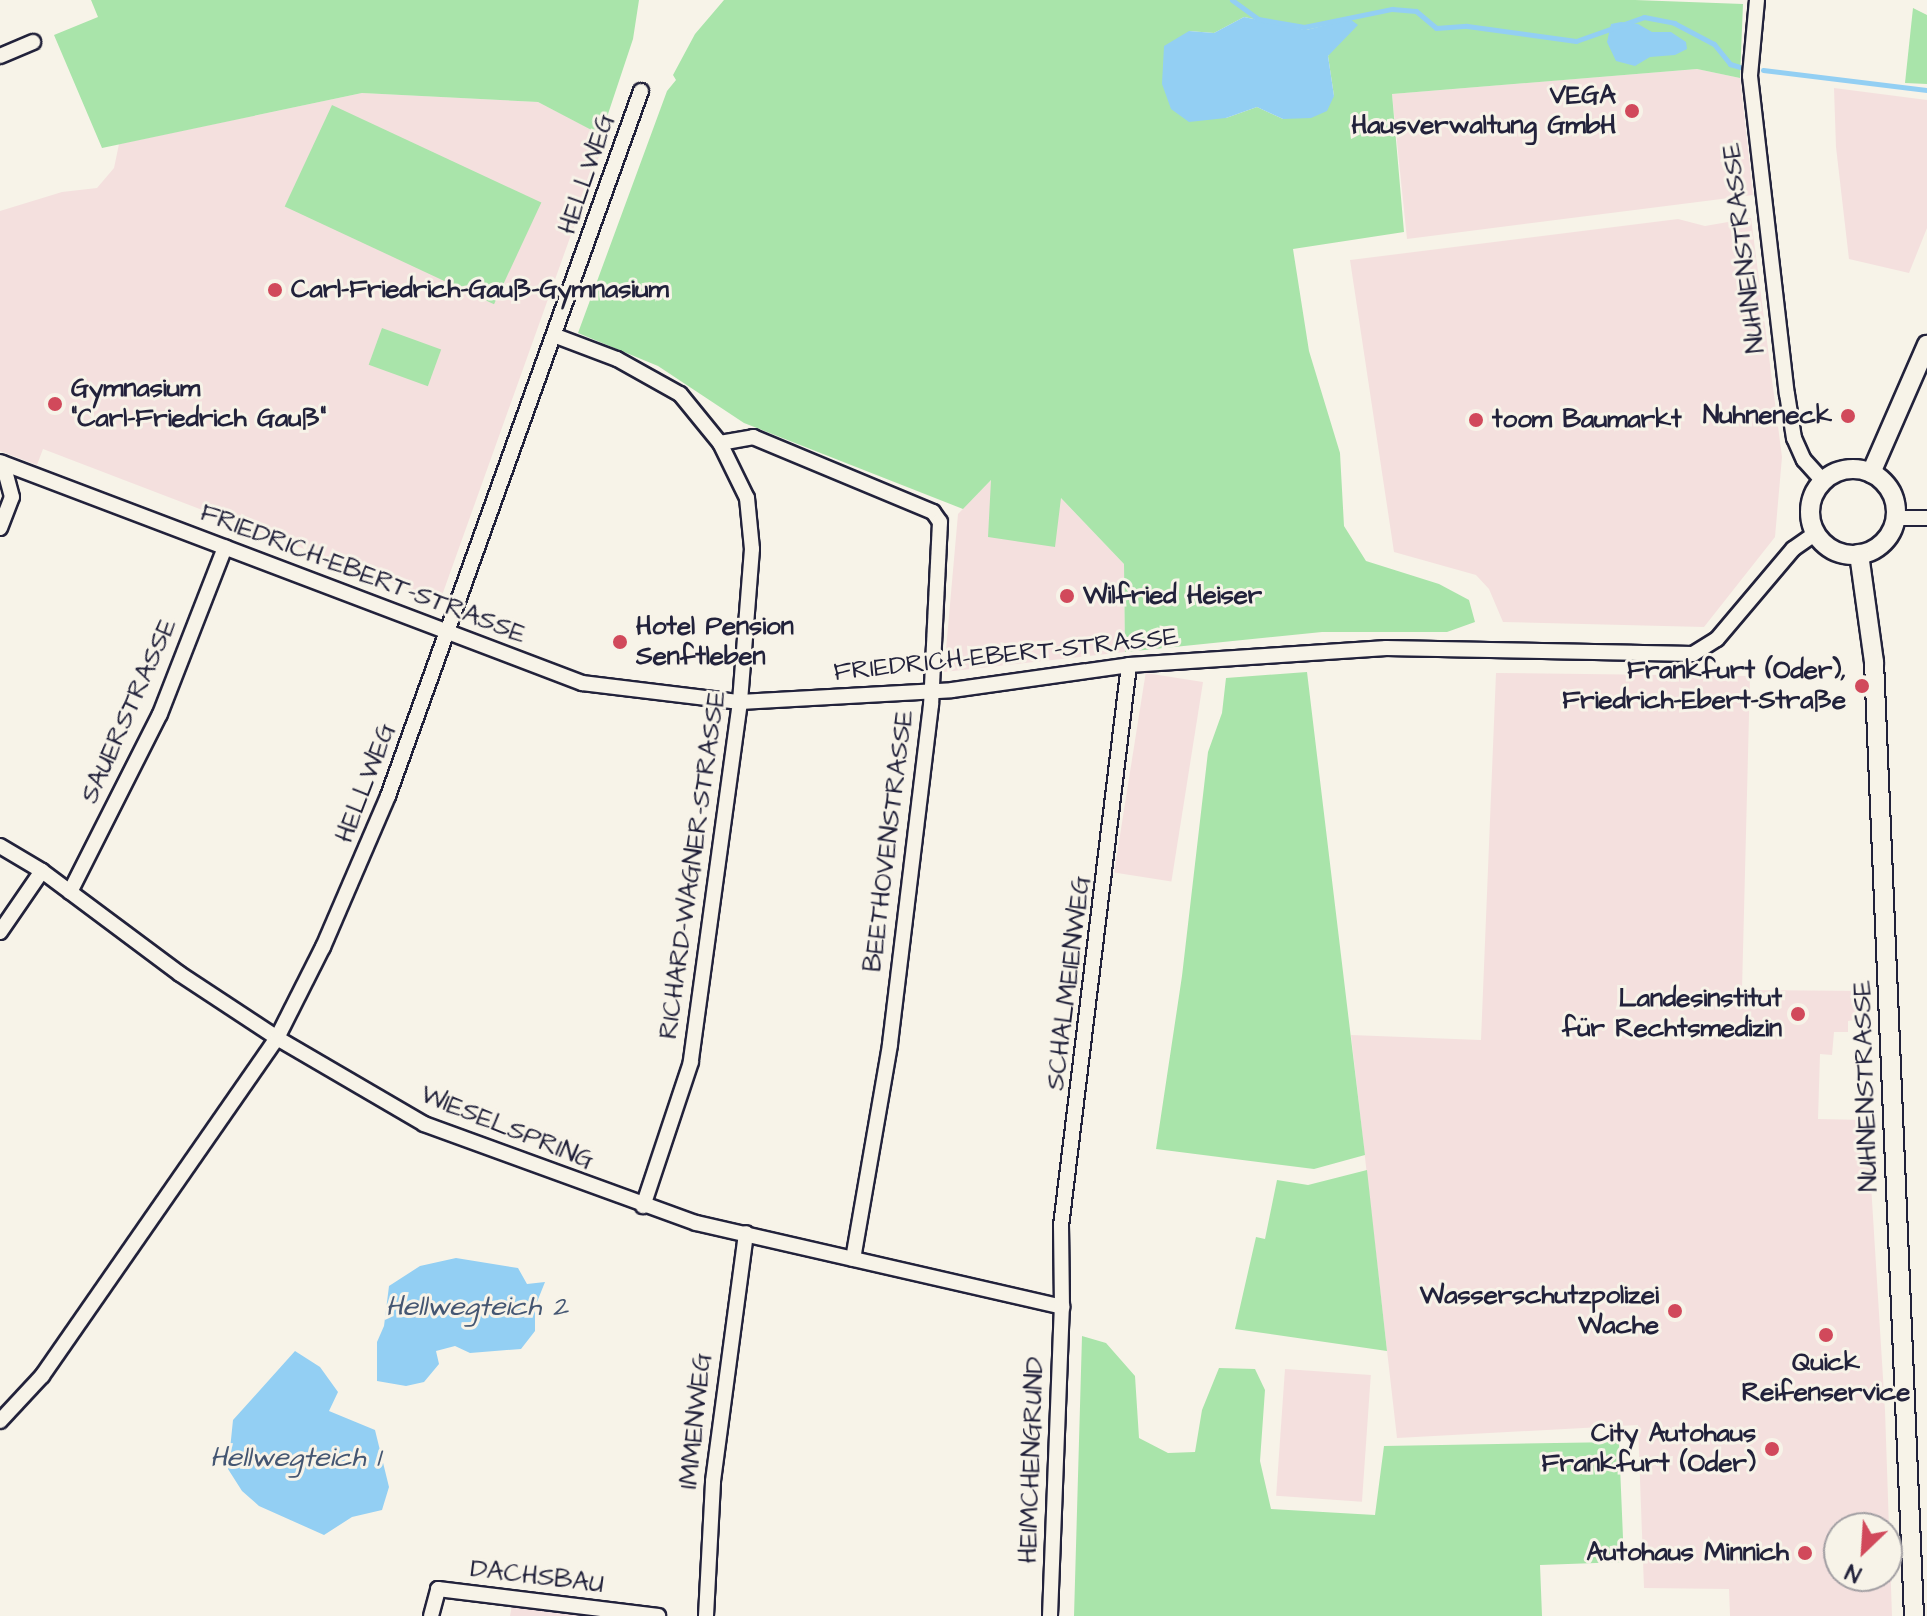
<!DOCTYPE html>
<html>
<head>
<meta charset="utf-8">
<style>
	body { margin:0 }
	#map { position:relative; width:1927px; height:1616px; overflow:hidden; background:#f7f3e8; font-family:"Architects Daughter",sans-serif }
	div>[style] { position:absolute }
	.built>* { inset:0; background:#f4e0de; transform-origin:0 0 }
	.green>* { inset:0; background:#a9e4aa; transform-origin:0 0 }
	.water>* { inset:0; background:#93cff3 }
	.stream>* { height:5px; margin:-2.5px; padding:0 2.5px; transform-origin:2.5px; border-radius:2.5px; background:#93cff3 }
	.roads { filter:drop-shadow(2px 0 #22223b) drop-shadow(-2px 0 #22223b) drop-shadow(0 2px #22223b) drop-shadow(0 -2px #22223b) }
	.street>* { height:14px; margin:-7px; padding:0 7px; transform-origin:7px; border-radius:7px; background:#f7f3e8 }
	.secondary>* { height:18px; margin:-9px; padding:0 9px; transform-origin:9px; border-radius:9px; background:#f7f3e8 }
	.secondary>.ring { margin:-9px; padding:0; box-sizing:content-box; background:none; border:18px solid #f7f3e8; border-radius:50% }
	.dots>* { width:22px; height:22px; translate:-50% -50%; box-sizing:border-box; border:4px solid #f7f3e8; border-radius:50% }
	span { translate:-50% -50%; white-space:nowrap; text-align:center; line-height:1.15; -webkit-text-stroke:6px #f7f3e8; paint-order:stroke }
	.poi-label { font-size:26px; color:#22223b; font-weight:700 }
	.right { translate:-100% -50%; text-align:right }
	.left { translate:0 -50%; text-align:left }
	.street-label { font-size:26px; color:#22223b }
	.water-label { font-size:28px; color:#445672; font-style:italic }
	.north { position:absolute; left:1823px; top:1512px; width:80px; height:80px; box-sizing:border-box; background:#f7f3e8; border:2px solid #a29fa3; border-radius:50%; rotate:205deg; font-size:22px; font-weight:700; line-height:32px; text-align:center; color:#22223b }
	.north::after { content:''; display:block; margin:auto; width:28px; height:36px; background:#d1495b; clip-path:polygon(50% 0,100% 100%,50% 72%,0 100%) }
</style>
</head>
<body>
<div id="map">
	<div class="built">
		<div style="clip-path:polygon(1697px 69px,1740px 78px,1753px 195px,1407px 239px,1392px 94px)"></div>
		<div style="clip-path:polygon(1834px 88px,1927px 100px,1927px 228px,1909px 273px,1849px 259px,1836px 147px)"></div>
		<div style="clip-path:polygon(362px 93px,538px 102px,606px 137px,440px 601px,43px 449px,37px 465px,0 451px,0 211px,62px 192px,97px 188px,114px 168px,119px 144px)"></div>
		<div style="clip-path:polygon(1751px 218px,1782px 457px,1775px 537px,1704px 627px,1503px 622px,1489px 589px,1476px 575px,1394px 552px,1350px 260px,1678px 219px,1705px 226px)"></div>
		<div style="clip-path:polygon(992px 479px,1054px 547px,1060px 497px,1124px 564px,1125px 652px,944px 672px,958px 514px)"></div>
		<div style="clip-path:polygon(evenodd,1496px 673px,1750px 676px,1742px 990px,1865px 991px,1865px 1018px,1848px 1021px,1848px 1032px,1834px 1032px,1832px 1055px,1820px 1054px,1818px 1119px,1867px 1120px,1885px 1410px,1892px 1616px,1730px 1616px,1729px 1589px,1644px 1588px,1638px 1425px,1397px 1438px,1351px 1035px,1481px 1040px,1496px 673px,1839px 1528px,1887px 1528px,1887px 1576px,1839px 1576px,1839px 1528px)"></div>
		<div style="left:1203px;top:682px;width:202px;height:58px;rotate:99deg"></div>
		<div style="left:1285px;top:1369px;width:86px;height:127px;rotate:4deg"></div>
		<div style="clip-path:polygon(512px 1605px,604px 1616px,510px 1616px)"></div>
	</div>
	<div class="green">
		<div style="clip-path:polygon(91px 0,639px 0,633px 39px,601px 135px,538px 102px,362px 93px,102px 148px,54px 35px,98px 17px)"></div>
		<div style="clip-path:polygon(evenodd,724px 0,1635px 0,1743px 4px,1740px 78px,1697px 69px,1392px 94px,1404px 232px,1293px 249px,1309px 351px,1340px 453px,1344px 526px,1366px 561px,1439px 584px,1469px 600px,1475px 622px,1447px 632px,1322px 632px,1125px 652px,1124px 564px,1061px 498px,1055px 547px,988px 537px,991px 480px,963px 509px,744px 423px,658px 366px,578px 333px,667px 91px,676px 80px,673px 75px,695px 34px,724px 0,1244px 17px,1306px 30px,1350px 19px,1328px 56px,1334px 96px,1283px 119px,1257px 107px,1226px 118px,1189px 31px,1214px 33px,1244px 17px)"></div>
		<div style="clip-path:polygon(1913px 8px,1927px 15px,1927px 84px,1905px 83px)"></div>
		<div style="left:332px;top:105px;width:231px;height:112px;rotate:25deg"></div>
		<div style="left:382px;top:328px;width:63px;height:39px;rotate:20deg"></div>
		<div style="clip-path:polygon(1307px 672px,1365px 1155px,1314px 1169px,1156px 1149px,1182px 976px,1208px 752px,1222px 713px,1226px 678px)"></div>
		<div style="clip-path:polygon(1367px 1170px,1387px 1351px,1235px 1329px,1256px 1237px,1265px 1239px,1277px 1180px,1308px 1185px)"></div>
		<div style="clip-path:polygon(1082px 1336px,1106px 1343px,1135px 1376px,1139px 1438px,1168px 1453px,1195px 1452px,1202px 1410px,1219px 1368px,1255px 1369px,1265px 1390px,1260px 1461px,1271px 1509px,1375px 1515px,1384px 1446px,1619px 1442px,1624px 1562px,1540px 1565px,1542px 1616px,1074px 1616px)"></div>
	</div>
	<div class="water">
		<div style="clip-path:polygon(1244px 17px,1306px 30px,1350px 19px,1358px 25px,1328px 56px,1334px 96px,1327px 111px,1311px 118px,1283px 119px,1257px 107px,1226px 118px,1189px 122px,1171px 109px,1162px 84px,1164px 46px,1189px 31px,1214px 33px)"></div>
		<div style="clip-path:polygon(1621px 22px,1638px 24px,1652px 32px,1671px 32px,1686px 42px,1687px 49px,1675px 55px,1650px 57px,1635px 66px,1616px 61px,1607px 42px,1611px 24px)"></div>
		<div style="clip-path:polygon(456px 1258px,518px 1268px,527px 1284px,545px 1282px,535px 1307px,535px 1331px,521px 1349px,470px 1353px,455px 1346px,436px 1351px,439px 1364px,424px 1382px,406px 1386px,377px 1381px,377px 1342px,384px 1326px,389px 1286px,420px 1266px)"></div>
		<div style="clip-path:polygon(295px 1351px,320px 1367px,338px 1392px,329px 1411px,375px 1430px,389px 1487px,382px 1510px,352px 1517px,324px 1535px,259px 1506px,242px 1491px,228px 1469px,233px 1420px)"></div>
	</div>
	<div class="stream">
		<div style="left:1232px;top:0;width:32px;rotate:36deg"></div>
		<div style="left:1258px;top:19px;width:47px;rotate:9.9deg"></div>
		<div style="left:1304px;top:27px;width:90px;rotate:-11.6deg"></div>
		<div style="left:1392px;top:9px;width:24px;rotate:5deg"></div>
		<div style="left:1416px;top:11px;width:26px;rotate:40deg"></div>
		<div style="left:1436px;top:28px;width:31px;rotate:-4deg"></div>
		<div style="left:1467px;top:26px;width:110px;rotate:7.8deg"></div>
		<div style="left:1576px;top:41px;width:72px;rotate:-19.4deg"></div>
		<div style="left:1644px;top:17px;width:31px;rotate:11deg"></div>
		<div style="left:1674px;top:23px;width:45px;rotate:27.7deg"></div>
		<div style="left:1714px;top:44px;width:26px;rotate:51deg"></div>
		<div style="left:1730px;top:64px;width:10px;rotate:17deg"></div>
		<div style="left:1763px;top:70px;width:165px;rotate:7deg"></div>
	</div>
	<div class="roads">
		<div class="street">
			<div style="left:1757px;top:0;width:76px;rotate:95.3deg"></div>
			<div style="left:1750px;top:76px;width:320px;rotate:83.4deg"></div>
			<div style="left:1787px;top:394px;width:45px;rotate:81deg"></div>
			<div style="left:1794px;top:438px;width:24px;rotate:66deg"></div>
			<div style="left:1804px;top:460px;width:28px;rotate:48deg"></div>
			<div style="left:0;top:56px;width:36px;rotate:-23deg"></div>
			<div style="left:556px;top:336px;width:65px;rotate:20.7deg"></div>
			<div style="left:617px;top:359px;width:72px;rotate:29.1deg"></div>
			<div style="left:680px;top:394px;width:63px;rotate:50.8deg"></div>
			<div style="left:720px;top:443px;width:61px;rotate:63.9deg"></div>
			<div style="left:747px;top:498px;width:51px;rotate:84.4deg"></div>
			<div style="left:752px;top:549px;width:153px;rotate:94.5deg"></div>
			<div style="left:740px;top:702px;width:363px;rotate:97.8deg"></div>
			<div style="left:691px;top:1062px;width:152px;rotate:108.4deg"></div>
			<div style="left:720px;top:443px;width:34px;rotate:-10deg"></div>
			<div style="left:753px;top:437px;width:195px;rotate:22.6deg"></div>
			<div style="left:933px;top:512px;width:12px;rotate:55deg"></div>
			<div style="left:940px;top:522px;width:183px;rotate:92.8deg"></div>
			<div style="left:931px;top:705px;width:342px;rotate:96.9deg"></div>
			<div style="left:890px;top:1045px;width:217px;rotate:99.8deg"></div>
			<div style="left:0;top:462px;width:623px;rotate:20.79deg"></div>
			<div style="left:582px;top:683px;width:159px;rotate:6.9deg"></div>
			<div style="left:740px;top:702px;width:212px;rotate:-3.2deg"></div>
			<div style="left:952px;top:690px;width:179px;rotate:-8deg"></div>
			<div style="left:1129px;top:665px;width:258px;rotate:-3.8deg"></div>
			<div style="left:1386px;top:648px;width:307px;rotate:1.1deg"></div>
			<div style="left:1693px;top:654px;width:28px;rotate:-32deg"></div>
			<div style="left:1717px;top:639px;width:118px;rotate:-49.8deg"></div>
			<div style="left:1793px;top:549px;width:28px;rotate:-35deg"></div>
			<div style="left:1896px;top:518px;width:31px"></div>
			<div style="left:0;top:528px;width:33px;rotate:-69deg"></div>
			<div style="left:12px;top:497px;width:35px;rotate:-105deg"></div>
			<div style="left:0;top:846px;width:49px;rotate:30.8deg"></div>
			<div style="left:42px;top:871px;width:172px;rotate:36.7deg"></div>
			<div style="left:180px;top:974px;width:116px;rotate:33.4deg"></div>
			<div style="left:277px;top:1038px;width:170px;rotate:30.3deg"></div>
			<div style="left:424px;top:1124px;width:289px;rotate:20deg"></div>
			<div style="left:696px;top:1223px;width:376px;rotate:12.9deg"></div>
			<div style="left:70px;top:892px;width:199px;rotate:-63.2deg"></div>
			<div style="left:160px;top:714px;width:179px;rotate:-68.7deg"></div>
			<div style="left:0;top:932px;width:74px;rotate:-55.5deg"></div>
			<div style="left:0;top:1421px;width:62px;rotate:-47deg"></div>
			<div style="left:42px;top:1376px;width:412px;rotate:-55.2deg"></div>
			<div style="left:277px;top:1038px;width:102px;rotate:-63.2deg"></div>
			<div style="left:323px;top:947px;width:164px;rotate:-66.7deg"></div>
			<div style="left:388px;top:796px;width:749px;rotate:-70.26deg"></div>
			<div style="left:431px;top:1616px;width:28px;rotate:-75deg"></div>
			<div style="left:438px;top:1589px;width:222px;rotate:7deg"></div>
			<div style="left:706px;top:1616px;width:135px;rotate:-87deg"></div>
			<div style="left:713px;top:1481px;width:250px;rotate:-82.4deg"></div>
			<div style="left:1050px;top:1616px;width:309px;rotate:-87.8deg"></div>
			<div style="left:1062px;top:1307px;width:81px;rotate:-90.7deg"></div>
			<div style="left:1061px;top:1226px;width:565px;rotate:-83.09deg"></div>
		</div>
		<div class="secondary">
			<div class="ring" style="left:1810px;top:469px;width:68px;height:68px"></div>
			<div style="left:1871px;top:473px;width:140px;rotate:-66.4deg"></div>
			<div style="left:1859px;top:554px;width:109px;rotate:82.1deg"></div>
			<div style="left:1874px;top:662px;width:955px;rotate:87.6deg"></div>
		</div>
	</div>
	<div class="dots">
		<div style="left:1632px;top:111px;background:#d1495b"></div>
		<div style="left:275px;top:290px;background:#d1495b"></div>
		<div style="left:55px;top:404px;background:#d1495b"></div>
		<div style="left:1848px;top:416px;background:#d1495b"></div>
		<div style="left:1476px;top:420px;background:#d1495b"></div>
		<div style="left:1067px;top:596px;background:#d1495b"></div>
		<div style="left:620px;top:642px;background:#d1495b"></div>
		<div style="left:1862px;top:686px;background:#d1495b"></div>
		<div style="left:1798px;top:1014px;background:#d1495b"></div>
		<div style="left:1675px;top:1311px;background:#d1495b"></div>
		<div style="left:1826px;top:1335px;background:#d1495b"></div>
		<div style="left:1772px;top:1449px;background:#d1495b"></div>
		<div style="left:1805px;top:1553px;background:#d1495b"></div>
	</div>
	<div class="poi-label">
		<span class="right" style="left:1616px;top:111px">VEGA<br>Hausverwaltung GmbH</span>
		<span class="left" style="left:291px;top:290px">Carl-Friedrich-Gauß-Gymnasium</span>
		<span class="left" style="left:71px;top:404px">Gymnasium<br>"Carl-Friedrich Gauß"</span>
		<span class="right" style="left:1832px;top:416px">Nuhneneck</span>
		<span class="left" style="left:1492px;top:420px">toom Baumarkt</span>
		<span class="left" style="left:1083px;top:596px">Wilfried Heiser</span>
		<span class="left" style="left:636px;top:642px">Hotel Pension<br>Senftleben</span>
		<span class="right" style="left:1846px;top:686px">Frankfurt (Oder),<br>Friedrich-Ebert-Straße</span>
		<span class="right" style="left:1782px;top:1014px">Landesinstitut<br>für Rechtsmedizin</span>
		<span class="right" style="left:1659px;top:1311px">Wasserschutzpolizei<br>Wache</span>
		<span style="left:1826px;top:1378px">Quick<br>Reifenservice</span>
		<span class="right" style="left:1756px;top:1449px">City Autohaus<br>Frankfurt (Oder)</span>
		<span class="right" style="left:1789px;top:1553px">Autohaus Minnich</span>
	</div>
	<div class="street-label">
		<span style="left:587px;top:174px;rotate:-71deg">HELLWEG</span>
		<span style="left:1744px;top:248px;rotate:-97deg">NUHNENSTRASSE</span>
		<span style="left:363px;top:574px;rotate:21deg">FRIEDRICH-EBERT-STRASSE</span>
		<span style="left:1006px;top:655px;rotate:-6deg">FRIEDRICH-EBERT-STRASSE</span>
		<span style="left:129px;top:711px;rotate:-66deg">SAUERSTRASSE</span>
		<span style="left:366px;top:783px;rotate:-69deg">HELLWEG</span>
		<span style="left:889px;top:841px;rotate:-83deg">BEETHOVENSTRASSE</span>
		<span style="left:693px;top:865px;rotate:-82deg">RICHARD-WAGNER-STRASSE</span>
		<span style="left:1069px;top:983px;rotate:-83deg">SCHALMEIENWEG</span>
		<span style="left:1866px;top:1086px;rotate:-92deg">NUHNENSTRASSE</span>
		<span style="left:507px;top:1128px;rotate:22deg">WIESELSPRING</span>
		<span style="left:696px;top:1421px;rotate:-84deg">IMMENWEG</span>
		<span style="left:1032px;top:1460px;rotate:-88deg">HEIMCHENGRUND</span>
		<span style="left:537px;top:1577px;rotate:7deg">DACHSBAU</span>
	</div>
	<div class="water-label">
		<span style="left:477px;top:1307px">Hellwegteich 2</span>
		<span style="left:295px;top:1458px">Hellwegteich 1</span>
	</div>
	<div class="north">N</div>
</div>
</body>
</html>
